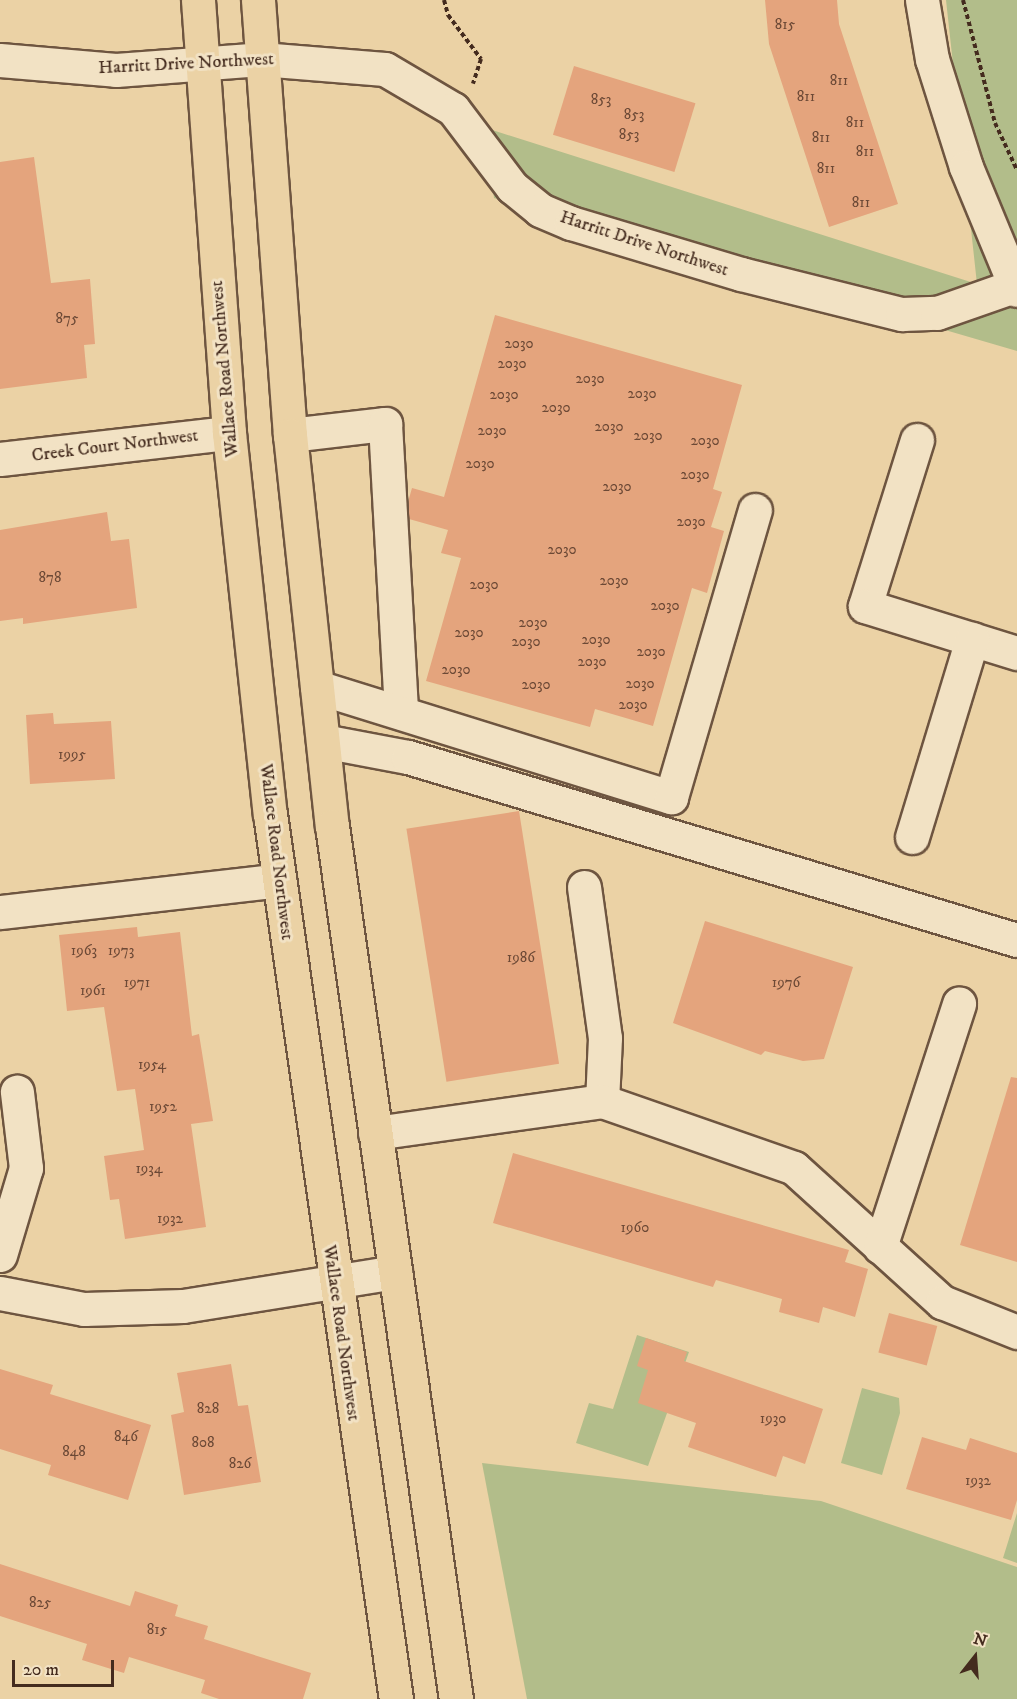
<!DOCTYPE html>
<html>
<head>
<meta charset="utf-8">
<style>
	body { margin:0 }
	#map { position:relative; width:1017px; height:1699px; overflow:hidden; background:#ebd2a5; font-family:"IM FELL DW Pica",serif }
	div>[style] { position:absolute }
	.green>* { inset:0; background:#b2bd8a }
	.building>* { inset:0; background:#e4a47d; transform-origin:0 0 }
	.path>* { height:4px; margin-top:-2px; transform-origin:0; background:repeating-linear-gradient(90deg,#442b1e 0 4.5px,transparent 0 7.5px) }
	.roads { filter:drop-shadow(2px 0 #6e5540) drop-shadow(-2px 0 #6e5540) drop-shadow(0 2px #6e5540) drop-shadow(0 -2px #6e5540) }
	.minor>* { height:33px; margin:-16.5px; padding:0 16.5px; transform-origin:16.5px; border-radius:16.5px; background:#f2e2c4 }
	.major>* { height:33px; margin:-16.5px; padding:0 16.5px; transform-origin:16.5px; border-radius:16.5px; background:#ebd2a5 }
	span { translate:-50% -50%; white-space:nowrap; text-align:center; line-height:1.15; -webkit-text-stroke:6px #f2e2c4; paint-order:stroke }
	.number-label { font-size:15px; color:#6c4936 }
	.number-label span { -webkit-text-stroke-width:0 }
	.street-label { font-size:18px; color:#442b1e }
	.north { position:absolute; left:945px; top:1627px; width:60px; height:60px; -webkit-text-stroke:4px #f2e2c4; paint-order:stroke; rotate:17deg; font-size:16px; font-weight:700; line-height:24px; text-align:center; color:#442b1e }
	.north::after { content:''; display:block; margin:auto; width:21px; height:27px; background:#442b1e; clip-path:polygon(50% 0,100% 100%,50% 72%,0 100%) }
	.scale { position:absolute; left:12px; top:1660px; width:102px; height:27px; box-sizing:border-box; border:3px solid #442b1e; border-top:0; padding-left:8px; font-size:18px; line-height:21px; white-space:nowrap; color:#442b1e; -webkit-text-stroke:4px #f2e2c4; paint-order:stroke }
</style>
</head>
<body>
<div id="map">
	<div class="green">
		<div style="clip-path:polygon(946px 0,1017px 0,1017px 351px,494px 198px,486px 128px,977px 284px)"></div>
		<div style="clip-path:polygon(637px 1335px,689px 1352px,648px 1466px,576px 1443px,589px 1403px,613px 1409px)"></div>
		<div style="clip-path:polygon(862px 1388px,899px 1398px,900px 1413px,882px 1475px,841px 1463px)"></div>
		<div style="clip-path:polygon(482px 1463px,821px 1501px,1017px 1567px,1017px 1699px,527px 1699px)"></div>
		<div style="clip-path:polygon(1017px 1513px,1017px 1563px,1003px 1558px)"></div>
	</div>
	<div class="building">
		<div style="clip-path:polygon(765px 0,837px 0,839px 24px,898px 204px,829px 227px,769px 44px)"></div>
		<div style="left:574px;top:66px;width:127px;height:72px;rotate:17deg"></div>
		<div style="clip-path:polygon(34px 157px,51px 283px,90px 279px,95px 344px,84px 345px,87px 378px,0 389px,0 162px)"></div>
		<div style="clip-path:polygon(495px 315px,742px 385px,713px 489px,722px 492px,711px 527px,724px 531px,707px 593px,692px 588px,653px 726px,595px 709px,590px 727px,426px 681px,461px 558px,441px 553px,448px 530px,409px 519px,408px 502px,412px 488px,444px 497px)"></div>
		<div style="clip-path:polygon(107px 512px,111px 541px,129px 539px,137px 608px,23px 624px,23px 618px,0 621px,0 530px)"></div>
		<div style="clip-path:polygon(53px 713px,54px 724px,111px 721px,115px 779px,30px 784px,26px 715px)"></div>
		<div style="left:519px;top:811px;width:256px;height:114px;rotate:81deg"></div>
		<div style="clip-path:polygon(705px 921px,853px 967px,824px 1059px,803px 1061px,765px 1051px,761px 1055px,673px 1023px)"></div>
		<div style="clip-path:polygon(137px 927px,138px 937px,180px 932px,192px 1036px,199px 1034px,213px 1121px,191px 1124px,206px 1227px,125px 1239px,119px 1199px,110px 1200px,104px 1156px,144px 1150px,135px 1089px,117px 1091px,104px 1007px,67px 1011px,59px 935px)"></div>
		<div style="clip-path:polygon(1011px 1077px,1017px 1078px,1017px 1262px,960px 1245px)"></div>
		<div style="clip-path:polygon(513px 1153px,849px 1250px,845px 1262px,868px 1269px,855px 1317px,823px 1307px,819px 1323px,779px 1312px,782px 1299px,716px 1280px,713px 1287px,493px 1223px)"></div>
		<div style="left:889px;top:1313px;width:50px;height:41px;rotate:15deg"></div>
		<div style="clip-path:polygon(646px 1338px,687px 1352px,684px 1361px,823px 1409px,805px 1464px,783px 1456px,776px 1477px,688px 1447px,696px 1423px,638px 1403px,648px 1370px,637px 1366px)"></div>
		<div style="clip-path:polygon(231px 1364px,238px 1406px,248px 1405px,261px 1482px,184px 1495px,171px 1415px,184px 1412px,177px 1373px)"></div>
		<div style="clip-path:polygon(0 1369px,53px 1385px,50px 1394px,151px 1425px,128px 1500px,48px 1475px,51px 1465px,0 1449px)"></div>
		<div style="clip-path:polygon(922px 1437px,966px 1450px,970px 1438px,1017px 1453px,1017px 1500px,1011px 1520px,906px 1489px)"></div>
		<div style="clip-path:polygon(0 1564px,130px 1606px,135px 1591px,178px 1605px,175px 1616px,208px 1626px,204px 1639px,311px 1673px,303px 1699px,219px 1699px,201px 1693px,205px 1680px,129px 1657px,124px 1673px,82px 1660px,87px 1644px,0 1616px)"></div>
	</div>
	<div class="path">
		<div style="left:444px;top:0;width:16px;rotate:75deg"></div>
		<div style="left:448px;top:15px;width:55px;rotate:53.1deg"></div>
		<div style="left:481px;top:59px;width:26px;rotate:108deg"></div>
		<div style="left:963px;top:0;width:127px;rotate:75.4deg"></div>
		<div style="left:995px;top:123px;width:52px;rotate:64.9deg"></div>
	</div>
	<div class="roads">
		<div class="minor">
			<div style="left:922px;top:0;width:60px;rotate:80.4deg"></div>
			<div style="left:932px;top:59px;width:113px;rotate:72.5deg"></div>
			<div style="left:966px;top:167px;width:133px;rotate:67.5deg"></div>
			<div style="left:0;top:60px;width:116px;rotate:4.9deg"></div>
			<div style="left:116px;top:70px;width:145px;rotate:-4.3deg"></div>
			<div style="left:261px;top:59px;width:124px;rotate:4.6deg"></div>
			<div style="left:385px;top:69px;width:79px;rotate:30.5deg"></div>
			<div style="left:453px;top:109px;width:98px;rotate:52.9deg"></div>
			<div style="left:512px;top:187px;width:36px;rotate:39deg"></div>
			<div style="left:540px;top:210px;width:34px;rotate:23deg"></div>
			<div style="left:571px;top:223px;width:177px;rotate:16.7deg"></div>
			<div style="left:741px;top:274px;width:166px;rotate:14deg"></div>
			<div style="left:902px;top:314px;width:35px;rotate:-2deg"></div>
			<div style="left:937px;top:313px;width:82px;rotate:-19.3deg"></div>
			<div style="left:290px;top:435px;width:96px;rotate:-6.6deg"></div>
			<div style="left:385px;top:424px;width:289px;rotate:86.8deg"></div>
			<div style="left:917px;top:440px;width:174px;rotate:107.4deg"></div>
			<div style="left:865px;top:606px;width:159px;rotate:17.2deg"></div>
			<div style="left:0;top:459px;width:230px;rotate:-6.5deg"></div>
			<div style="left:317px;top:687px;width:371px;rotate:17.3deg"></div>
			<div style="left:671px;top:797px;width:299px;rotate:-73.7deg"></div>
			<div style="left:323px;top:741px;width:86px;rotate:10.7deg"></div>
			<div style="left:408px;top:757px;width:636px;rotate:16.73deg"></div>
			<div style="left:912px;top:837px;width:207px;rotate:-73.1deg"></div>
			<div style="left:584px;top:887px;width:152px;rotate:82.1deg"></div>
			<div style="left:605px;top:1038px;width:63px;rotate:92.7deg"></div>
			<div style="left:0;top:912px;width:281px;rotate:-6.5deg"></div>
			<div style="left:375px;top:1133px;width:229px;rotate:-8deg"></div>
			<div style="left:602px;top:1101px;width:203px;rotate:19.2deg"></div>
			<div style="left:794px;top:1168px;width:200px;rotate:42.2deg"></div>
			<div style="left:942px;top:1302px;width:81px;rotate:21.8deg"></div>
			<div style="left:880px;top:1247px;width:256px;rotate:-72deg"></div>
			<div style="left:0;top:1255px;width:91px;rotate:-73.4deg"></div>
			<div style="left:26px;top:1168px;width:77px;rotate:-96.8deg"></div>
			<div style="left:0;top:1293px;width:86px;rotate:10.8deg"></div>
			<div style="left:84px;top:1309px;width:99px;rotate:-1.7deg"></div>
			<div style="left:183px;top:1306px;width:215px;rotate:-9.1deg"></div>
		</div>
		<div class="major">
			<div style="left:198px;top:0;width:434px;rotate:85.9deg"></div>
			<div style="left:229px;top:433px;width:383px;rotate:83.9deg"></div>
			<div style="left:270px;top:814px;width:894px;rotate:81.9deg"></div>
			<div style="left:258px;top:0;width:436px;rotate:85.8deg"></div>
			<div style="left:290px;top:435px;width:393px;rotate:83.9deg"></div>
			<div style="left:332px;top:826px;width:882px;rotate:81.92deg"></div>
		</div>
	</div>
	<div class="number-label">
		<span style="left:785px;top:25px">815</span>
		<span style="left:839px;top:81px">811</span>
		<span style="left:806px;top:97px">811</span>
		<span style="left:601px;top:100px">853</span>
		<span style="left:634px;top:115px">853</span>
		<span style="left:855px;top:123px">811</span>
		<span style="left:629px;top:135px">853</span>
		<span style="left:821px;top:138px">811</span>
		<span style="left:865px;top:152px">811</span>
		<span style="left:826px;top:169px">811</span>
		<span style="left:861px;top:203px">811</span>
		<span style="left:67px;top:319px">875</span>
		<span style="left:519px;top:344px">2030</span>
		<span style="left:512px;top:364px">2030</span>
		<span style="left:590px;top:379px">2030</span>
		<span style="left:642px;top:394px">2030</span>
		<span style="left:504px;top:395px">2030</span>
		<span style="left:556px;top:408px">2030</span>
		<span style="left:609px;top:427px">2030</span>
		<span style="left:492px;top:431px">2030</span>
		<span style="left:648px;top:436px">2030</span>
		<span style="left:705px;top:441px">2030</span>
		<span style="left:480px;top:464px">2030</span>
		<span style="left:695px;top:475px">2030</span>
		<span style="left:617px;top:487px">2030</span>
		<span style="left:691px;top:522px">2030</span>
		<span style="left:562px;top:550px">2030</span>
		<span style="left:50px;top:578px">878</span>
		<span style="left:614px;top:581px">2030</span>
		<span style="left:484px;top:585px">2030</span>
		<span style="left:665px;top:606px">2030</span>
		<span style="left:533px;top:623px">2030</span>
		<span style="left:469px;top:633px">2030</span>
		<span style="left:596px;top:640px">2030</span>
		<span style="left:526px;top:642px">2030</span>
		<span style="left:651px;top:652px">2030</span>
		<span style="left:592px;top:662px">2030</span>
		<span style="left:456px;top:670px">2030</span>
		<span style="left:640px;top:684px">2030</span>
		<span style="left:536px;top:685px">2030</span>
		<span style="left:633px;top:705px">2030</span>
		<span style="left:72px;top:755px">1995</span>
		<span style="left:84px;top:951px">1963</span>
		<span style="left:121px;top:951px">1973</span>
		<span style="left:521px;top:958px">1986</span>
		<span style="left:137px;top:983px">1971</span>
		<span style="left:786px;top:983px">1976</span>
		<span style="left:93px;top:991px">1961</span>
		<span style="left:152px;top:1065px">1954</span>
		<span style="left:163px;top:1107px">1952</span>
		<span style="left:149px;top:1169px">1934</span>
		<span style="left:170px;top:1219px">1932</span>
		<span style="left:635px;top:1228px">1960</span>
		<span style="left:208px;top:1409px">828</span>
		<span style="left:773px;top:1419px">1930</span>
		<span style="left:126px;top:1437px">846</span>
		<span style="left:203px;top:1443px">808</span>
		<span style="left:74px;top:1452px">848</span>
		<span style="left:240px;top:1464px">826</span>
		<span style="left:978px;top:1481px">1932</span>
		<span style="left:40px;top:1603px">825</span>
		<span style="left:157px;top:1630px">815</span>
	</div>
	<div class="street-label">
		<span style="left:186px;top:64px;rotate:-3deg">Harritt Drive Northwest</span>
		<span style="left:644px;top:244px;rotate:18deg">Harritt Drive Northwest</span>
		<span style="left:225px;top:369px;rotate:-95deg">Wallace Road Northwest</span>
		<span style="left:115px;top:446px;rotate:-7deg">Creek Court Northwest</span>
		<span style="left:276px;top:852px;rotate:83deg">Wallace Road Northwest</span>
		<span style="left:341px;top:1333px;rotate:82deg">Wallace Road Northwest</span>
	</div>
	<div class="north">N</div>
	<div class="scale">20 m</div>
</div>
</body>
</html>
